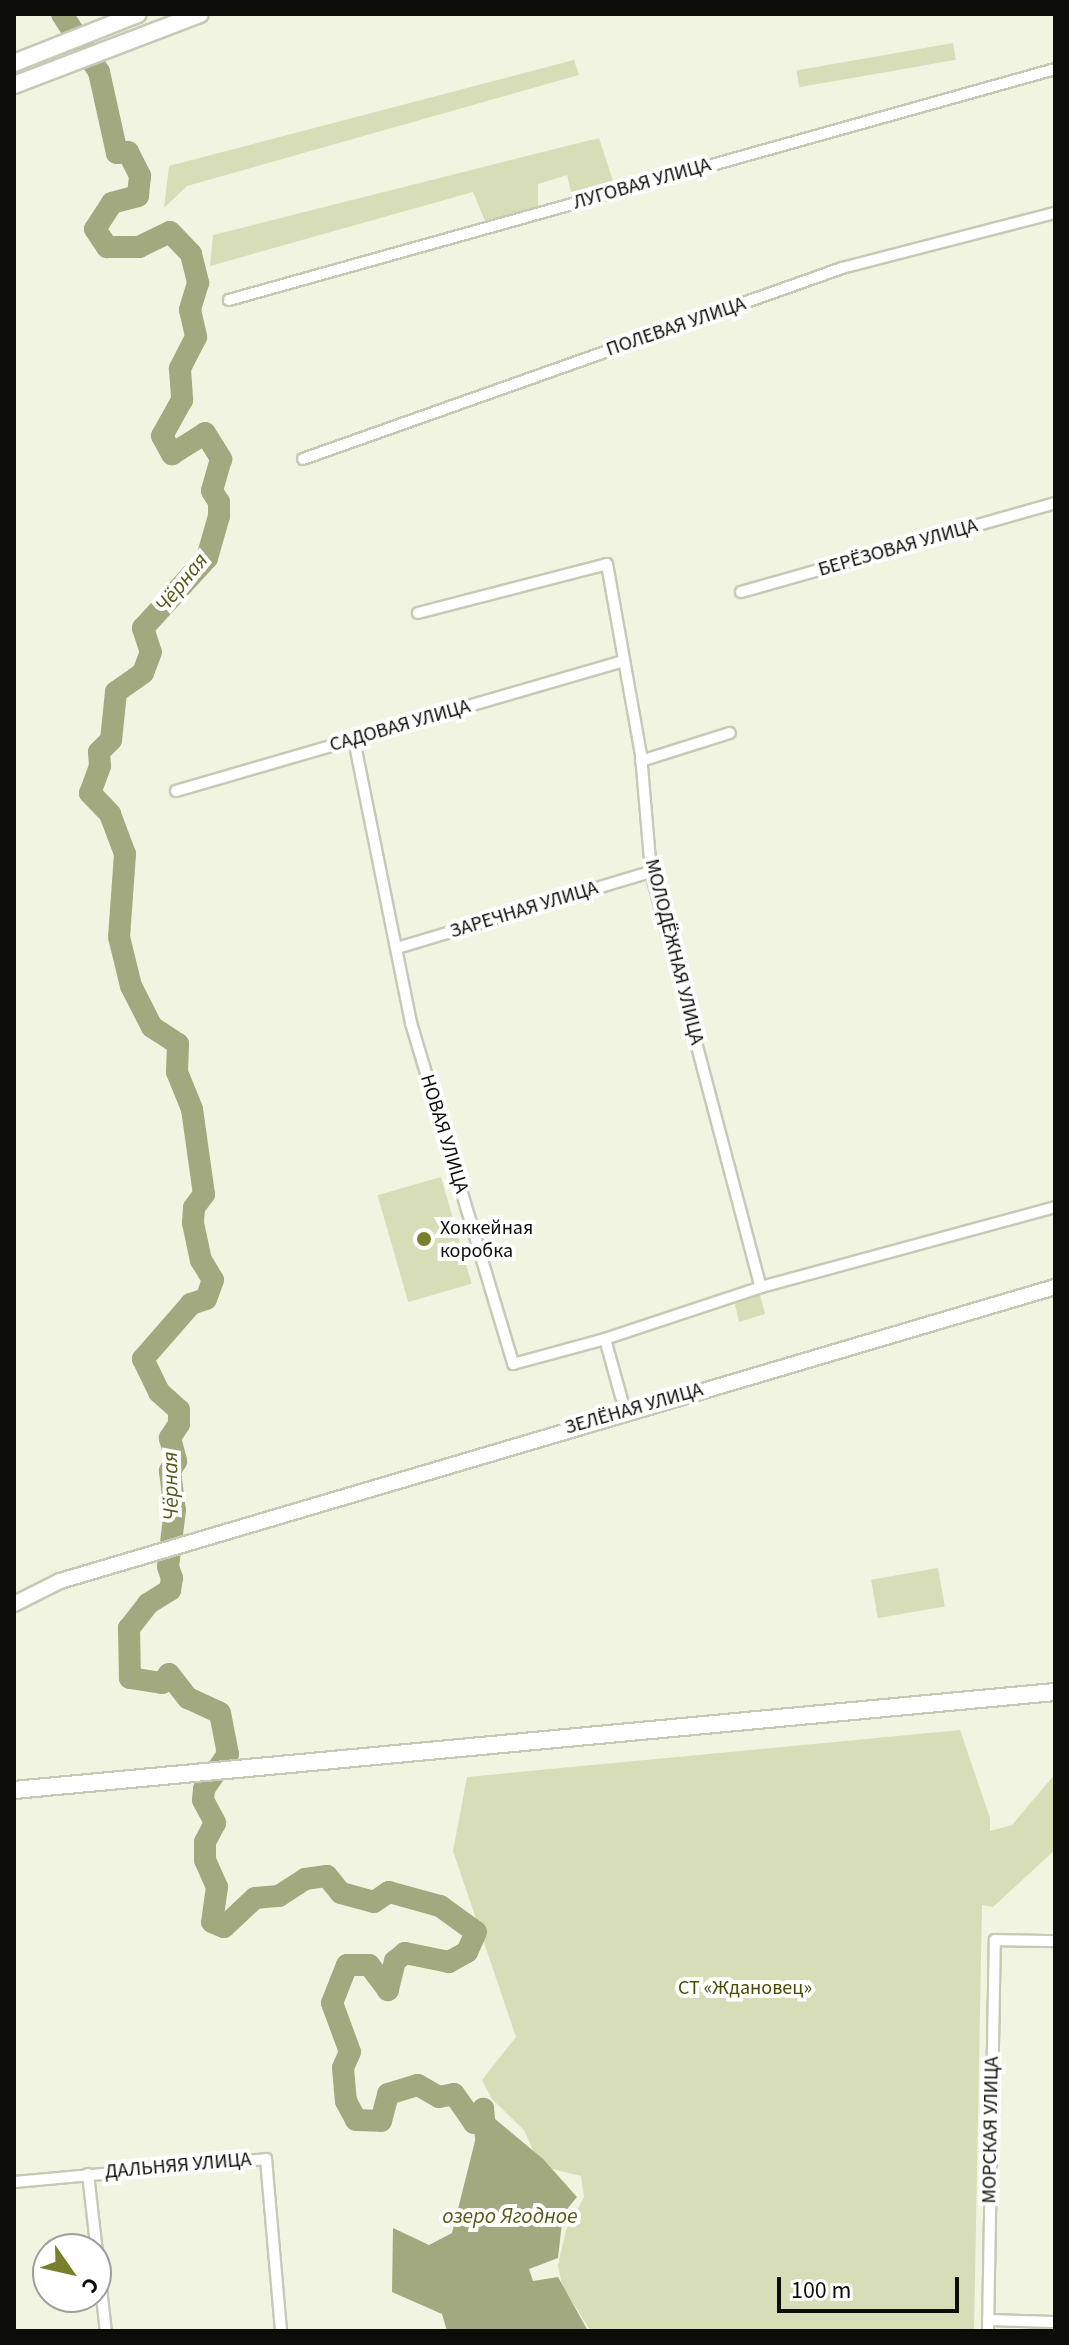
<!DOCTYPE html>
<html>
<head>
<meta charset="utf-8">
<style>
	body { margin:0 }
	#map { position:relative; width:1069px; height:2345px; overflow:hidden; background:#f1f4e0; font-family:"Source Sans 3",sans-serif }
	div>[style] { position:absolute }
	.green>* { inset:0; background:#d7ddb7; transform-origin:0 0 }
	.water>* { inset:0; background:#a3a97e }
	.river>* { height:22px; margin:-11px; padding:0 11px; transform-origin:11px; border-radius:11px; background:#a3a97e }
	.roads { filter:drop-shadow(2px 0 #c6c9b6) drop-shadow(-2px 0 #c6c9b6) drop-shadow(0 2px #c6c9b6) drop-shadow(0 -2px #c6c9b6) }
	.street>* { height:10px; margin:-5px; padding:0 5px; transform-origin:5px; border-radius:5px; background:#fff }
	.secondary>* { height:14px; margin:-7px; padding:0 7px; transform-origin:7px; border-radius:7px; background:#fff }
	.primary>* { height:16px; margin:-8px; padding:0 8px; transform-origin:8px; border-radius:8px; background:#fff }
	.dots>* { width:22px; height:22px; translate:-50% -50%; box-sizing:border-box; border:4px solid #fff; border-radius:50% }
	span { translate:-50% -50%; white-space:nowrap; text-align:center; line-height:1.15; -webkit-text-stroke:8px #fff; paint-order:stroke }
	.street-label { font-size:20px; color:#0d0d07 }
	.poi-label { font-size:20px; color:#0d0d07 }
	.left { translate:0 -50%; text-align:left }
	.park-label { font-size:20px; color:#474c01 }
	.water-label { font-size:22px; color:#555b16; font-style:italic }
	.frame { position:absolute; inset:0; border:16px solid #0d0d07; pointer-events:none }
	.north { position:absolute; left:32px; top:2233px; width:80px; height:80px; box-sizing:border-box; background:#fff; border:2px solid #9e9e9c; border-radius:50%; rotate:124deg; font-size:22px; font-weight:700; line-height:32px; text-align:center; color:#0d0d07 }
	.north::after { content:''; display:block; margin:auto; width:28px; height:36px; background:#79802b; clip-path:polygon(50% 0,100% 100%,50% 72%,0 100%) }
	.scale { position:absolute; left:777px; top:2277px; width:182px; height:36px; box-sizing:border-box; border:4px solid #0d0d07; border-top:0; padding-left:10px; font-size:24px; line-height:28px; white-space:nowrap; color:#0d0d07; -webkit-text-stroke:6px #fff; paint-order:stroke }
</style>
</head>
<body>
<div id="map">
	<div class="green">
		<div style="left:953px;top:43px;width:17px;height:159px;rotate:80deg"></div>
		<div style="clip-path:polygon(574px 60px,579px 75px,187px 186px,164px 208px,169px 166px)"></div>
		<div style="clip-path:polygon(599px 138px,615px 187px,571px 192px,567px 175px,538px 184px,538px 221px,490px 233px,473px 192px,210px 266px,213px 235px)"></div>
		<div style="left:441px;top:1177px;width:111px;height:66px;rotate:74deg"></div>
		<div style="clip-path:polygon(760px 1295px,765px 1314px,739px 1322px,735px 1304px)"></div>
		<div style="left:938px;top:1568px;width:39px;height:68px;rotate:80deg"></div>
		<div style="clip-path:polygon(960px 1730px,990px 1818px,990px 1831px,1012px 1825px,1055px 1774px,1055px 1850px,993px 1907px,982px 1905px,974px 2331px,591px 2331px,562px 2286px,558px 2265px,566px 2230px,584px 2197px,581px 2176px,540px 2166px,524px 2130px,492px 2099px,482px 2080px,516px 2037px,453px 1851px,467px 1777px)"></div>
	</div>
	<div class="water">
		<div style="clip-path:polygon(483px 2109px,543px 2159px,577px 2197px,563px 2214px,558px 2258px,529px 2269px,533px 2281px,558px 2277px,588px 2331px,447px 2331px,442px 2314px,392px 2292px,393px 2228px,429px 2245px,452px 2233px)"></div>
	</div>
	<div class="river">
		<div style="left:62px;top:14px;width:69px;rotate:57.5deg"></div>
		<div style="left:99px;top:72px;width:83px;rotate:77.5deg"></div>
		<div style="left:117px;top:153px;width:11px;rotate:-5deg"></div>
		<div style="left:128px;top:152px;width:27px;rotate:63deg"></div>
		<div style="left:140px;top:176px;width:20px;rotate:96deg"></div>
		<div style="left:138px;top:196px;width:27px;rotate:165deg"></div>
		<div style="left:112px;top:203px;width:31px;rotate:123deg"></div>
		<div style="left:95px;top:229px;width:22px;rotate:56deg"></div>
		<div style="left:107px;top:247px;width:32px"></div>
		<div style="left:139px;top:247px;width:34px;rotate:-26deg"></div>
		<div style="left:170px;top:232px;width:30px;rotate:46deg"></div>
		<div style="left:191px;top:254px;width:30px;rotate:76deg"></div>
		<div style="left:198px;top:283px;width:28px;rotate:107deg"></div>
		<div style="left:190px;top:310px;width:28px;rotate:77deg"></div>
		<div style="left:196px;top:337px;width:36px;rotate:117deg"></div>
		<div style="left:180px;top:369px;width:31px;rotate:86deg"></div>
		<div style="left:182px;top:400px;width:41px;rotate:119.1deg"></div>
		<div style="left:162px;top:436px;width:21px;rotate:61deg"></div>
		<div style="left:172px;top:454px;width:39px;rotate:-32deg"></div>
		<div style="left:205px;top:433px;width:31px;rotate:58deg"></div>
		<div style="left:221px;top:459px;width:33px;rotate:106deg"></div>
		<div style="left:212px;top:491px;width:13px;rotate:58deg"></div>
		<div style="left:219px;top:502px;width:14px;rotate:90deg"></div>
		<div style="left:219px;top:516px;width:44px;rotate:105.9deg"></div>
		<div style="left:207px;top:558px;width:95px;rotate:132.4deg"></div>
		<div style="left:143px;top:628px;width:25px;rotate:72deg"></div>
		<div style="left:151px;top:652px;width:22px;rotate:111deg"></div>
		<div style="left:143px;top:673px;width:33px;rotate:145deg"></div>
		<div style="left:116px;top:692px;width:48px;rotate:95.9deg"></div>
		<div style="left:111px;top:740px;width:17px;rotate:135deg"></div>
		<div style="left:99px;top:752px;width:14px;rotate:86deg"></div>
		<div style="left:100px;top:766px;width:29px;rotate:110deg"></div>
		<div style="left:90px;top:793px;width:29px;rotate:46deg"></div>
		<div style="left:110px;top:814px;width:43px;rotate:69.4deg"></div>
		<div style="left:125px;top:854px;width:83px;rotate:94.1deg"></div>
		<div style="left:119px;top:937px;width:50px;rotate:76.2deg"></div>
		<div style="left:131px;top:986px;width:46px;rotate:62.9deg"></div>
		<div style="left:152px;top:1027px;width:31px;rotate:33deg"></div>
		<div style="left:178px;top:1044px;width:28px;rotate:92deg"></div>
		<div style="left:177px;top:1072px;width:40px;rotate:68deg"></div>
		<div style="left:192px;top:1109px;width:86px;rotate:82deg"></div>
		<div style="left:204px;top:1194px;width:17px;rotate:126deg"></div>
		<div style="left:194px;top:1208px;width:15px;rotate:94deg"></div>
		<div style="left:193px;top:1223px;width:38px;rotate:78deg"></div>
		<div style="left:201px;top:1260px;width:23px;rotate:59deg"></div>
		<div style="left:213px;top:1280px;width:20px;rotate:110deg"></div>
		<div style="left:206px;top:1299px;width:16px;rotate:162deg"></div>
		<div style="left:191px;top:1304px;width:73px;rotate:131.1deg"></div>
		<div style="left:143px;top:1359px;width:37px;rotate:64deg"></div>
		<div style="left:159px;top:1392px;width:27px;rotate:42deg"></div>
		<div style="left:179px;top:1410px;width:14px;rotate:90deg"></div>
		<div style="left:179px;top:1424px;width:17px;rotate:123deg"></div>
		<div style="left:170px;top:1438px;width:24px;rotate:75deg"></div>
		<div style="left:176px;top:1461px;width:12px;rotate:121deg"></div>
		<div style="left:170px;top:1471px;width:39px;rotate:83deg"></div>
		<div style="left:175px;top:1510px;width:57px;rotate:97deg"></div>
		<div style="left:168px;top:1567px;width:12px;rotate:70deg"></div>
		<div style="left:172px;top:1578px;width:12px;rotate:99deg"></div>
		<div style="left:170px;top:1590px;width:26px;rotate:148deg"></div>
		<div style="left:148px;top:1604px;width:31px;rotate:128deg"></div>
		<div style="left:129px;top:1628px;width:50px;rotate:88.9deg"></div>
		<div style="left:130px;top:1678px;width:32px;rotate:9deg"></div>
		<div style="left:162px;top:1683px;width:11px;rotate:-52deg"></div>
		<div style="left:169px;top:1674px;width:31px;rotate:52deg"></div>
		<div style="left:188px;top:1698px;width:35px;rotate:25deg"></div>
		<div style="left:220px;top:1713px;width:42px;rotate:79deg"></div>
		<div style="left:228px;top:1754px;width:42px;rotate:124.4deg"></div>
		<div style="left:204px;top:1789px;width:11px;rotate:95deg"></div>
		<div style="left:203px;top:1800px;width:26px;rotate:62deg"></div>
		<div style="left:215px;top:1823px;width:21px;rotate:118deg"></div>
		<div style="left:205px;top:1842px;width:18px;rotate:90deg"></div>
		<div style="left:205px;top:1860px;width:30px;rotate:66deg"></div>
		<div style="left:217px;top:1887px;width:35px;rotate:98deg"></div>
		<div style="left:212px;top:1922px;width:13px;rotate:23deg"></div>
		<div style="left:224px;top:1927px;width:42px;rotate:-43.1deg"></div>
		<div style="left:255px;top:1898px;width:24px;rotate:-5deg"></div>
		<div style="left:279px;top:1896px;width:31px;rotate:-33deg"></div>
		<div style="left:305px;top:1879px;width:22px;rotate:-8deg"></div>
		<div style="left:327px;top:1876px;width:22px;rotate:51deg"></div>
		<div style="left:341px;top:1893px;width:34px;rotate:15deg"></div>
		<div style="left:374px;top:1902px;width:18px;rotate:-34deg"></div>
		<div style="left:389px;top:1892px;width:53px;rotate:15.4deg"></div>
		<div style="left:440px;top:1906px;width:44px;rotate:35.8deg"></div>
		<div style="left:476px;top:1932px;width:22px;rotate:114deg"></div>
		<div style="left:467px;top:1952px;width:21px;rotate:151deg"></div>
		<div style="left:449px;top:1962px;width:45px;rotate:-168.4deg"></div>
		<div style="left:405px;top:1953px;width:13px;rotate:141deg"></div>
		<div style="left:395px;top:1961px;width:30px;rotate:104deg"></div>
		<div style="left:388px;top:1990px;width:31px;rotate:-127deg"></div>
		<div style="left:369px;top:1965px;width:22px;rotate:180deg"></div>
		<div style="left:347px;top:1965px;width:41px;rotate:111.5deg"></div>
		<div style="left:332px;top:2003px;width:52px;rotate:69.8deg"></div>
		<div style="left:350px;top:2052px;width:17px;rotate:114deg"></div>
		<div style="left:343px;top:2068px;width:33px;rotate:85deg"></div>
		<div style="left:346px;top:2101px;width:21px;rotate:62deg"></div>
		<div style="left:356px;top:2120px;width:25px;rotate:2deg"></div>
		<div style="left:381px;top:2121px;width:28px;rotate:-75deg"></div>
		<div style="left:388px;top:2094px;width:31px;rotate:-17deg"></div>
		<div style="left:418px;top:2085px;width:24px;rotate:30deg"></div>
		<div style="left:439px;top:2097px;width:15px;rotate:-11deg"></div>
		<div style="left:454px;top:2094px;width:35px;rotate:55deg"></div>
		<div style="left:474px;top:2123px;width:17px;rotate:-57deg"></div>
		<div style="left:483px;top:2109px;width:29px;rotate:84deg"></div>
	</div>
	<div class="roads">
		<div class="street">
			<div style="left:229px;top:300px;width:858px;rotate:-15.62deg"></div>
			<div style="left:303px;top:459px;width:572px;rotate:-19.51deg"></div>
			<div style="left:842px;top:268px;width:220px;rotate:-14.5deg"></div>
			<div style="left:741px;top:592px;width:326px;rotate:-15.8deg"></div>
			<div style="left:418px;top:613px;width:195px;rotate:-14.5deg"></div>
			<div style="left:607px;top:564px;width:194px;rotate:79.9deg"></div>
			<div style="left:641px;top:755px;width:117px;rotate:85.1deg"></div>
			<div style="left:651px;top:872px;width:429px;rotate:75.2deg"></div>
			<div style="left:354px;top:740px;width:289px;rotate:78.6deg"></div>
			<div style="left:411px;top:1023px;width:356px;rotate:73.3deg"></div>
			<div style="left:513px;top:1364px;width:95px;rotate:-15.2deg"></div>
			<div style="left:641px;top:761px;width:93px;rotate:-17.5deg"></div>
			<div style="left:176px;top:791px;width:466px;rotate:-16.2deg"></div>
			<div style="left:397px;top:948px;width:265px;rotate:-16.7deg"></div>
			<div style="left:625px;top:1411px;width:75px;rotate:-105.5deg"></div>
			<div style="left:605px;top:1339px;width:164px;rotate:-18.4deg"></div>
			<div style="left:761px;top:1287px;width:305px;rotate:-15.2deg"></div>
			<div style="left:88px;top:2174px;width:158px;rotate:83.5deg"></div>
			<div style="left:14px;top:2182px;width:253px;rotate:-5.2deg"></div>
			<div style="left:266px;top:2159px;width:173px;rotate:85deg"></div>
			<div style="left:988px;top:2320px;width:67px;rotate:1.7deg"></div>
			<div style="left:988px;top:2331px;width:391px;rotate:-89deg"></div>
			<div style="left:995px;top:1940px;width:60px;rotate:1deg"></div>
		</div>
		<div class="secondary">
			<div style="left:14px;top:1604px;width:51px;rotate:-26.6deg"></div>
			<div style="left:60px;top:1581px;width:1038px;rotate:-16.46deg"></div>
		</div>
		<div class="primary">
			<div style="left:14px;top:63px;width:133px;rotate:-21.6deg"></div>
			<div style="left:14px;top:85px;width:199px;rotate:-20.9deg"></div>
			<div style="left:14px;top:1790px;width:1046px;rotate:-5.38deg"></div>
		</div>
	</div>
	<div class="dots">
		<div style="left:424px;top:1239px;background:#79802b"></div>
	</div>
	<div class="street-label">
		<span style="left:642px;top:184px;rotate:-16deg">ЛУГОВАЯ УЛИЦА</span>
		<span style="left:676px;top:327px;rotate:-19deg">ПОЛЕВАЯ УЛИЦА</span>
		<span style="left:898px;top:548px;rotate:-16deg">БЕРЁЗОВАЯ УЛИЦА</span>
		<span style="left:400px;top:726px;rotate:-16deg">САДОВАЯ УЛИЦА</span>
		<span style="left:524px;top:910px;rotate:-17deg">ЗАРЕЧНАЯ УЛИЦА</span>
		<span style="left:674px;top:952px;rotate:76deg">МОЛОДЁЖНАЯ УЛИЦА</span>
		<span style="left:444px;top:1134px;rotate:73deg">НОВАЯ УЛИЦА</span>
		<span style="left:634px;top:1409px;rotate:-16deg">ЗЕЛЁНАЯ УЛИЦА</span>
		<span style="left:991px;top:2130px;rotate:-89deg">МОРСКАЯ УЛИЦА</span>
		<span style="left:178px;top:2166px;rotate:-5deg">ДАЛЬНЯЯ УЛИЦА</span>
	</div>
	<div class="poi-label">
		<span class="left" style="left:440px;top:1240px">Хоккейная<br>коробка</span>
	</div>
	<div class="park-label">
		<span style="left:745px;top:1988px">СТ «Ждановец»</span>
	</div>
	<div class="water-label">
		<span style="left:182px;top:583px;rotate:-51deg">Чёрная</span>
		<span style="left:171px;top:1486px;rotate:-91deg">Чёрная</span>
		<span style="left:510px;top:2217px">озеро Ягодное</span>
	</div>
	<div class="frame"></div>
	<div class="north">С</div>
	<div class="scale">100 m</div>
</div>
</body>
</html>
